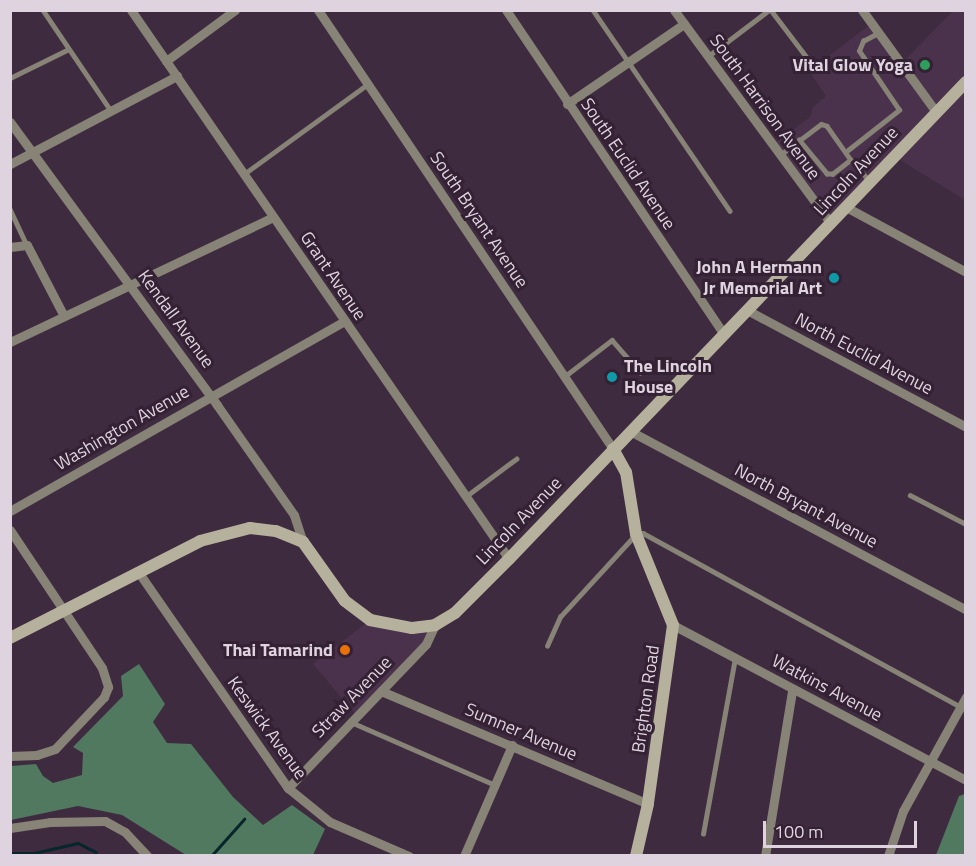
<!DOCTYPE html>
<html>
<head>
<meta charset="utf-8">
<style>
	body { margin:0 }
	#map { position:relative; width:976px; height:866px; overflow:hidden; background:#3f2b3f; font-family:"Titillium Web",sans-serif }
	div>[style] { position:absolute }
	.built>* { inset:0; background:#4b324c }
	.forest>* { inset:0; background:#50795f }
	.stream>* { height:3px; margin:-1.5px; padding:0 1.5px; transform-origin:1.5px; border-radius:1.5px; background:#06262c }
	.lane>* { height:4.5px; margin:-2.25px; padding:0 2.25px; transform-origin:2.25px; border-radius:2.25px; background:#878376 }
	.street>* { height:9px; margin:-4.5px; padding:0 4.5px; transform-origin:4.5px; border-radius:4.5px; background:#878376 }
	.secondary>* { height:12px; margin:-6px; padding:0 6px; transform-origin:6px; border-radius:6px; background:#b6b19c }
	.dots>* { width:16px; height:16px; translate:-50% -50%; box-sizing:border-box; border:3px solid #342134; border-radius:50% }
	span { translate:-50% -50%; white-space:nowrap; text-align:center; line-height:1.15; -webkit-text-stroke:6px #342134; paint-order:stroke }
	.poi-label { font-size:18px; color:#dfd3df; font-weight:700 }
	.right { translate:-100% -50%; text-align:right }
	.left { translate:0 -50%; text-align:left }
	.street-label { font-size:18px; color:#dfd3df }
	.frame { position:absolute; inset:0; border:12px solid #dfd3df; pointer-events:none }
	.scale { position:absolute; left:763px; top:821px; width:154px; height:27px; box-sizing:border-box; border:3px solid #dfd3df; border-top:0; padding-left:8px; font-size:18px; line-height:21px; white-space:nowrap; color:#dfd3df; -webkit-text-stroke:4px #342134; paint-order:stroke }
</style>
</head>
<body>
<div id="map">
	<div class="built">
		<div style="clip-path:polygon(953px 11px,965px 11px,965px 200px,894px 156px,831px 224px,772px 145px,810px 117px,813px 107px,826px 96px,809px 71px,871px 24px,901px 64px)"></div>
		<div style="clip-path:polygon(370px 620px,435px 625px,426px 644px,357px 716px,313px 664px)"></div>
	</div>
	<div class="forest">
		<div style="clip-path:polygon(139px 664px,165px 704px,153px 722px,167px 743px,191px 744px,233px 797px,263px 825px,292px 805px,325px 829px,313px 855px,186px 855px,122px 815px,78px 806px,11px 820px,11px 766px,36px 764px,43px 776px,53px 783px,82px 775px,83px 753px,73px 747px,123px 696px,121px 676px)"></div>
		<div style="clip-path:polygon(965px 794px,965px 855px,936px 855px,959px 796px)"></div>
	</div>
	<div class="stream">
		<div style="left:10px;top:853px;width:24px"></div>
		<div style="left:34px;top:853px;width:45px;rotate:-12.8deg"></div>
		<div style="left:78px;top:843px;width:20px;rotate:27deg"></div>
		<div style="left:211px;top:856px;width:50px;rotate:-48.3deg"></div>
	</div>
	<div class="lane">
		<div style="left:43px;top:10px;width:122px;rotate:56deg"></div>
		<div style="left:593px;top:10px;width:243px;rotate:55.7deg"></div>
		<div style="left:771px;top:10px;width:68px;rotate:52.8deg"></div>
		<div style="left:707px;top:57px;width:78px;rotate:-37.2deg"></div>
		<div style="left:10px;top:78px;width:64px;rotate:-26.2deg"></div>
		<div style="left:848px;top:150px;width:65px;rotate:-38.1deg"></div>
		<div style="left:899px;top:110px;width:71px;rotate:-124.1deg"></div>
		<div style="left:859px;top:51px;width:11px;rotate:-68deg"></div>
		<div style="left:863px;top:41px;width:17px;rotate:-28deg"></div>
		<div style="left:780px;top:155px;width:51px;rotate:-37.1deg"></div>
		<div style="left:821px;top:124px;width:6px;rotate:18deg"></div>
		<div style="left:827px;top:126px;width:42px;rotate:54.8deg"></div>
		<div style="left:851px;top:160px;width:23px;rotate:142deg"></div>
		<div style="left:833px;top:174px;width:6px;rotate:180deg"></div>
		<div style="left:827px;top:174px;width:44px;rotate:-129.5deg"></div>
		<div style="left:851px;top:160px;width:27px;rotate:48deg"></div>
		<div style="left:244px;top:174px;width:153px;rotate:-36deg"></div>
		<div style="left:10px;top:209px;width:40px;rotate:65deg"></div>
		<div style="left:565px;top:376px;width:59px;rotate:-37.5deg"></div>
		<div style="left:612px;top:340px;width:43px;rotate:48.8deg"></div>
		<div style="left:910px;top:495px;width:63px;rotate:27.4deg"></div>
		<div style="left:465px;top:497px;width:64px;rotate:-36.7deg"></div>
		<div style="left:547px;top:646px;width:32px;rotate:-66deg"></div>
		<div style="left:560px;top:617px;width:113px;rotate:-47.5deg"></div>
		<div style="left:636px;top:534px;width:7px;rotate:-8deg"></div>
		<div style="left:643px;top:533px;width:362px;rotate:28.7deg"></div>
		<div style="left:351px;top:722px;width:157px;rotate:23.6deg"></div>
		<div style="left:703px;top:834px;width:179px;rotate:-79.7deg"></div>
	</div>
	<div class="street">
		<div style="left:131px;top:10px;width:667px;rotate:55.45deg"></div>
		<div style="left:318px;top:10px;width:529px;rotate:56.1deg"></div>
		<div style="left:506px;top:10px;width:391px;rotate:56.1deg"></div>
		<div style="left:674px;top:10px;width:265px;rotate:53.7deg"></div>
		<div style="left:862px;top:10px;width:126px;rotate:54deg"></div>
		<div style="left:166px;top:61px;width:86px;rotate:-36.5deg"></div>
		<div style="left:567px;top:104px;width:142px;rotate:-34.4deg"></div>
		<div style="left:10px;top:122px;width:351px;rotate:53.8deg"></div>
		<div style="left:217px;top:405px;width:134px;rotate:55deg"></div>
		<div style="left:294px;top:515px;width:28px;rotate:72deg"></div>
		<div style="left:10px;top:164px;width:189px;rotate:-27.8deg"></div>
		<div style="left:846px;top:207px;width:136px;rotate:28.4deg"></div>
		<div style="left:10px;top:247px;width:17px;rotate:-7deg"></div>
		<div style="left:27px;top:245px;width:80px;rotate:62.5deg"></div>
		<div style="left:747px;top:310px;width:248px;rotate:28.1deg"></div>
		<div style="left:10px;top:342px;width:291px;rotate:-25.4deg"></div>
		<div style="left:630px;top:431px;width:381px;rotate:28deg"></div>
		<div style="left:10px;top:511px;width:385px;rotate:-29.6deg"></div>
		<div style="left:10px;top:530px;width:166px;rotate:56.3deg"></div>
		<div style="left:102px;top:668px;width:20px;rotate:72deg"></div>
		<div style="left:108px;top:687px;width:11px;rotate:112deg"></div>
		<div style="left:104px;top:697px;width:71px;rotate:133.3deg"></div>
		<div style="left:55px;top:749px;width:19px;rotate:162deg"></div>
		<div style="left:37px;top:755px;width:27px;rotate:178deg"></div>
		<div style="left:139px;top:573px;width:262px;rotate:55.3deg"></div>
		<div style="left:288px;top:788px;width:54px;rotate:39deg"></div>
		<div style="left:330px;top:822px;width:86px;rotate:23.3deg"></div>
		<div style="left:673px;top:625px;width:331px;rotate:27.9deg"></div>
		<div style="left:381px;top:691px;width:290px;rotate:22.9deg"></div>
		<div style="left:288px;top:788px;width:199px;rotate:-46.2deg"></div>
		<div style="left:426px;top:644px;width:21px;rotate:-65deg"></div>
		<div style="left:10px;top:828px;width:40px;rotate:-8.5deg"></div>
		<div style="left:50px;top:822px;width:55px;rotate:-1deg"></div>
		<div style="left:105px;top:821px;width:23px;rotate:29deg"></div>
		<div style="left:125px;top:832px;width:33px;rotate:47deg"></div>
		<div style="left:464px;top:856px;width:121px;rotate:-66.6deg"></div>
		<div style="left:765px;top:856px;width:167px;rotate:-80.7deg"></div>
		<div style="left:888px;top:856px;width:47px;rotate:-71.6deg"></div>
		<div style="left:903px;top:811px;width:130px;rotate:-61.1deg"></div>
	</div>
	<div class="secondary">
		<div style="left:613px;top:449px;width:26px;rotate:61deg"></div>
		<div style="left:626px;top:472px;width:63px;rotate:80.8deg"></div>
		<div style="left:636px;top:534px;width:98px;rotate:67.9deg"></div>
		<div style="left:673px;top:625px;width:181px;rotate:98deg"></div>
		<div style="left:648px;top:804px;width:53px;rotate:103deg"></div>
		<div style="left:10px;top:638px;width:213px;rotate:-27deg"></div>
		<div style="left:200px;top:541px;width:52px;rotate:-14.6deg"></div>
		<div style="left:250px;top:528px;width:26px;rotate:7deg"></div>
		<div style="left:276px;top:531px;width:29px;rotate:22deg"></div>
		<div style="left:303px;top:542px;width:72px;rotate:54.6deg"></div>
		<div style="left:345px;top:601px;width:31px;rotate:37deg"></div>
		<div style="left:370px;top:620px;width:43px;rotate:10.8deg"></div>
		<div style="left:412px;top:628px;width:23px;rotate:-7deg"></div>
		<div style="left:435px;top:625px;width:23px;rotate:-31deg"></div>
		<div style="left:455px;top:613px;width:76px;rotate:-45deg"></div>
		<div style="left:509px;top:559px;width:661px;rotate:-46.23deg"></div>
	</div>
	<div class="dots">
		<div style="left:925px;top:65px;background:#2e9e5b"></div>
		<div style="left:834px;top:278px;background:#0f9aa8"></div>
		<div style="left:612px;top:377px;background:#0f9aa8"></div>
		<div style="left:345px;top:650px;background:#e8710a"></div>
	</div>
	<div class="poi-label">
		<span class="right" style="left:913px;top:65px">Vital Glow Yoga</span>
		<span class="right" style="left:822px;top:278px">John A Hermann<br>Jr Memorial Art</span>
		<span class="left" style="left:624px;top:377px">The Lincoln<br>House</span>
		<span class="right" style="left:333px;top:650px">Thai Tamarind</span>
	</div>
	<div class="street-label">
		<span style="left:765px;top:107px;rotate:54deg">South Harrison Avenue</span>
		<span style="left:628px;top:164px;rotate:56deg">South Euclid Avenue</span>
		<span style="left:856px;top:171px;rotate:-47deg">Lincoln Avenue</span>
		<span style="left:479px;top:220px;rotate:56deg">South Bryant Avenue</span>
		<span style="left:333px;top:276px;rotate:56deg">Grant Avenue</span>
		<span style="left:176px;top:319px;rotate:54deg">Kendall Avenue</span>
		<span style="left:864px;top:354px;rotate:28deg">North Euclid Avenue</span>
		<span style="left:122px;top:428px;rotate:-30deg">Washington Avenue</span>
		<span style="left:806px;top:506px;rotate:28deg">North Bryant Avenue</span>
		<span style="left:519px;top:521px;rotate:-46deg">Lincoln Avenue</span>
		<span style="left:827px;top:688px;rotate:28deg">Watkins Avenue</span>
		<span style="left:352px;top:697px;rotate:-46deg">Straw Avenue</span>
		<span style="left:646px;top:699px;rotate:-82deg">Brighton Road</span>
		<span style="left:267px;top:728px;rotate:54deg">Keswick Avenue</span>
		<span style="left:521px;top:732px;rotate:23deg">Sumner Avenue</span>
	</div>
	<div class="frame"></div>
	<div class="scale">100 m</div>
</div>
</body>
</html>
